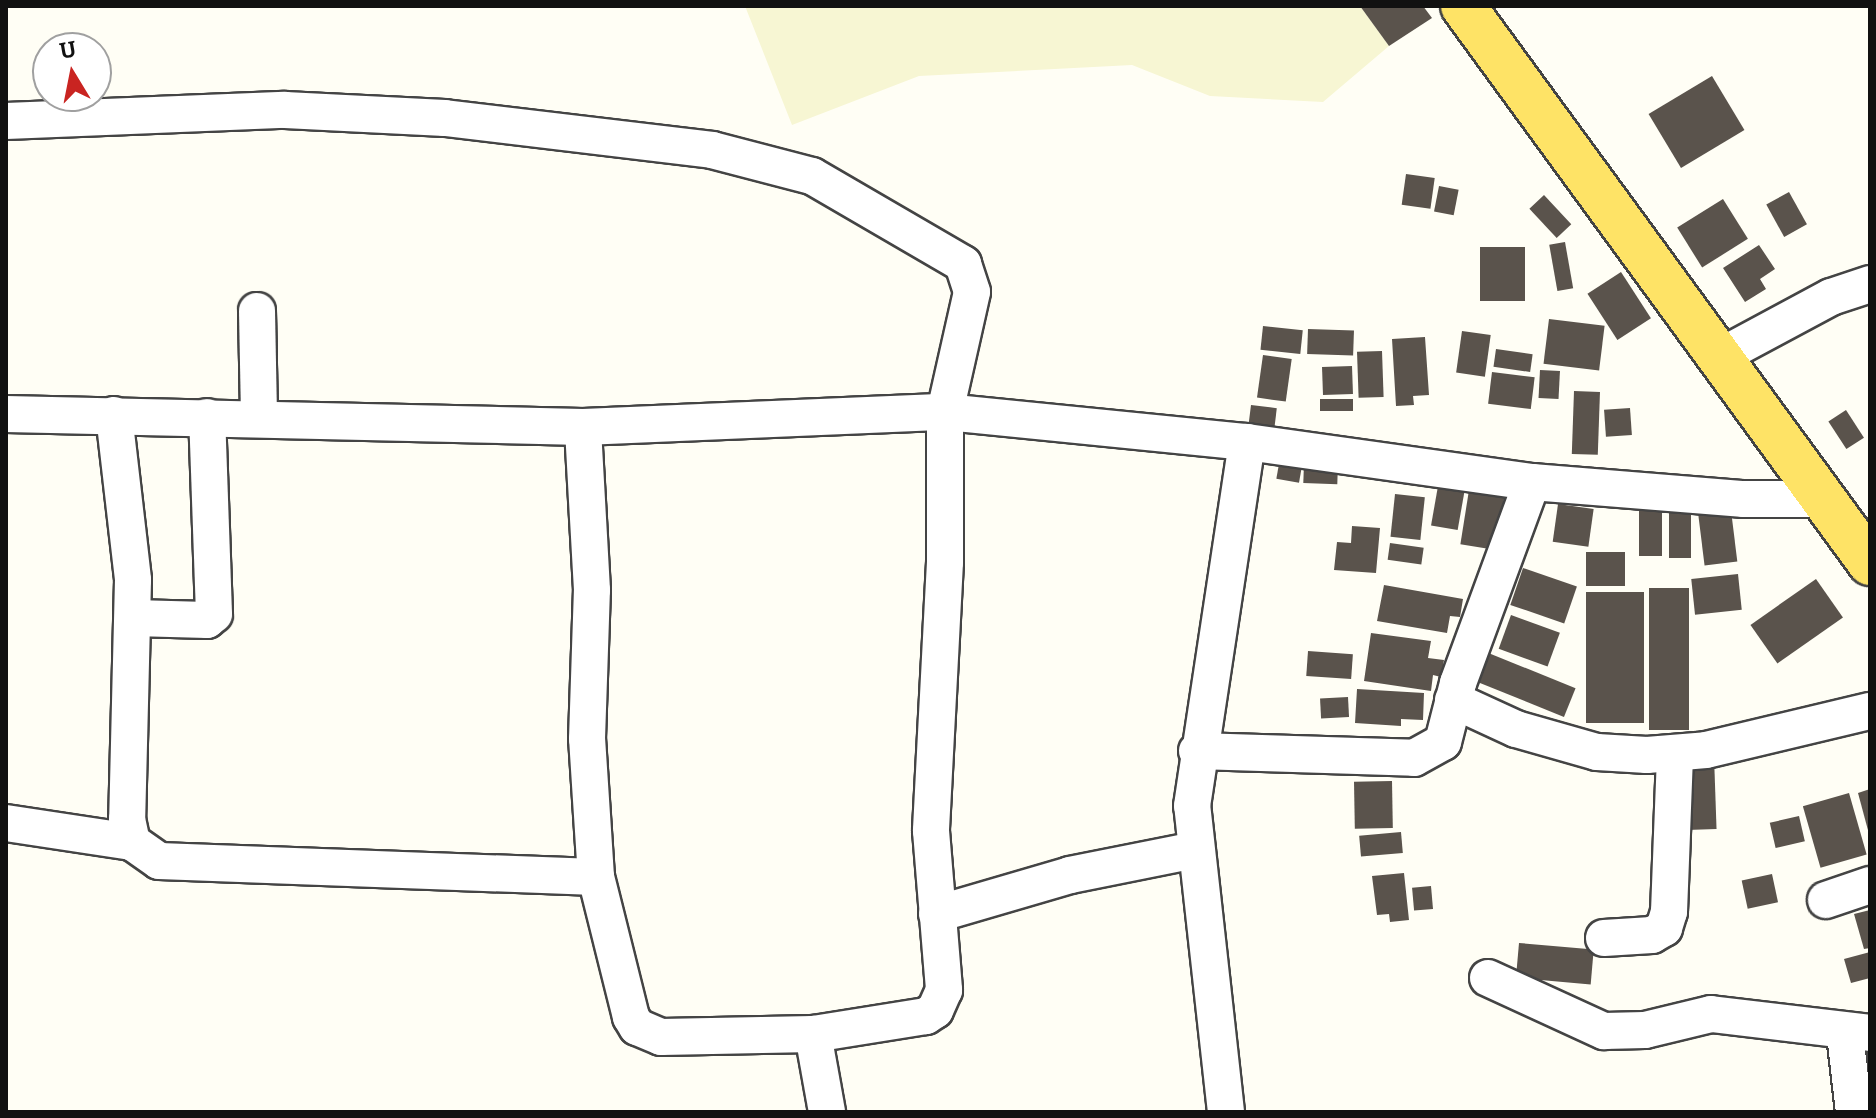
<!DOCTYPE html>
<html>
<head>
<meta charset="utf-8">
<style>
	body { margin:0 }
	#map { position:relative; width:1876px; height:1118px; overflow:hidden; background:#fffef5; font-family:Bitter,serif }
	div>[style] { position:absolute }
	.farmland>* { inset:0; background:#f7f6d3 }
	.building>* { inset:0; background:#5a534c; transform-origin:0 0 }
	.roads { filter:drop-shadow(2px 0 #444) drop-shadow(-2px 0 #444) drop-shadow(0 2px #444) drop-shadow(0 -2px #444) }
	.minor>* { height:36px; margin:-18px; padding:0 18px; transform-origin:18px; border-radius:18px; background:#fff }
	.major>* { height:44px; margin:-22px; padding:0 22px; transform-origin:22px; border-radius:22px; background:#fee366 }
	span { translate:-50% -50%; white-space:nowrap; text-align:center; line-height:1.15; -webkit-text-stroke:8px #fff; paint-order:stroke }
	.frame { position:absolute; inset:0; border:8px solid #111; pointer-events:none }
	.north { position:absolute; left:32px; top:32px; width:80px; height:80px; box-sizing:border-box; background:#fff; border:2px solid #a0a0a0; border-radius:50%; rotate:350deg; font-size:22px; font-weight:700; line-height:32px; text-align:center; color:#111 }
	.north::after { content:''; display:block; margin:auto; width:28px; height:36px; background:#c92421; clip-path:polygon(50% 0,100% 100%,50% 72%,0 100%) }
</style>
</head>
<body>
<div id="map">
	<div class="farmland">
		<div style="clip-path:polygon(745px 6px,1360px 6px,1389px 46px,1323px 102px,1210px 96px,1132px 65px,919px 76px,792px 125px)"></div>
	</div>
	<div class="building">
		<div style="clip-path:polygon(1360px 6px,1423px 6px,1432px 18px,1389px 46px)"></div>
		<div style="left:1712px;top:76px;width:63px;height:74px;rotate:59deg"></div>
		<div style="left:1406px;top:174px;width:29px;height:31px;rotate:8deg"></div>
		<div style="left:1439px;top:186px;width:20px;height:26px;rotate:11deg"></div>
		<div style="left:1789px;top:192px;width:37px;height:26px;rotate:61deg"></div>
		<div style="left:1544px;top:195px;width:40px;height:20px;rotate:47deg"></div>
		<div style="left:1723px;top:199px;width:47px;height:54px;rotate:58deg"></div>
		<div style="left:1565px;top:242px;width:47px;height:16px;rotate:80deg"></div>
		<div style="clip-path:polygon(1759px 245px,1775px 269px,1760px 279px,1766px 289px,1745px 302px,1723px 268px)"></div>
		<div style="left:1480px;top:247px;width:45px;height:54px"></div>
		<div style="left:1621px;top:272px;width:55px;height:40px;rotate:57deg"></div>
		<div style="left:1549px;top:319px;width:56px;height:45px;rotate:7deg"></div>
		<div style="left:1263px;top:326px;width:40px;height:24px;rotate:6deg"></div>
		<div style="left:1308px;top:329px;width:46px;height:25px;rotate:2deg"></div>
		<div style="left:1462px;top:331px;width:29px;height:42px;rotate:8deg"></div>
		<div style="clip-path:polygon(1425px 337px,1429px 395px,1413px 396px,1414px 405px,1396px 406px,1392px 339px)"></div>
		<div style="left:1496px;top:349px;width:37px;height:18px;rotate:8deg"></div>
		<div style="left:1382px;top:351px;width:46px;height:25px;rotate:88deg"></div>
		<div style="left:1263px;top:355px;width:29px;height:43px;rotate:8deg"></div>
		<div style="left:1352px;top:366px;width:28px;height:30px;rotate:88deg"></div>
		<div style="left:1540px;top:370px;width:20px;height:28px;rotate:3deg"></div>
		<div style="left:1492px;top:372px;width:43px;height:32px;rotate:7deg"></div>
		<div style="left:1574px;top:391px;width:26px;height:63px;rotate:2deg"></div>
		<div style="left:1353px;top:399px;width:12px;height:33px;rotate:90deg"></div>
		<div style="left:1251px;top:405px;width:26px;height:24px;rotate:7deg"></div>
		<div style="left:1630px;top:408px;width:27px;height:26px;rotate:86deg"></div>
		<div style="left:1846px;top:410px;width:33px;height:21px;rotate:57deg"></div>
		<div style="left:1280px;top:458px;width:23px;height:21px;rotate:10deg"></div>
		<div style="left:1304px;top:463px;width:34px;height:20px;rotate:2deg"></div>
		<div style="left:1438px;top:486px;width:27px;height:40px;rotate:10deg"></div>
		<div style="left:1469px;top:490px;width:36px;height:55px;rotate:9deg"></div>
		<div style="left:1395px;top:494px;width:30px;height:43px;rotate:6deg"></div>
		<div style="left:1730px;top:502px;width:60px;height:33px;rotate:83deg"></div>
		<div style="left:1558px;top:504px;width:36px;height:38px;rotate:8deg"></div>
		<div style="left:1639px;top:508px;width:23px;height:48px"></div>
		<div style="left:1669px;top:508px;width:22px;height:50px"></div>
		<div style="clip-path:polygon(1352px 526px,1380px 528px,1376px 573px,1334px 570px,1337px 542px,1351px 543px)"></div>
		<div style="left:1390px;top:543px;width:34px;height:17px;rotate:8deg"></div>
		<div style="left:1586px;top:552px;width:39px;height:34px"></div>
		<div style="left:1523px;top:568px;width:57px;height:39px;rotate:19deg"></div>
		<div style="left:1738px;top:574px;width:36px;height:47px;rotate:84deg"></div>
		<div style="left:1816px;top:579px;width:47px;height:80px;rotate:55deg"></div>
		<div style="clip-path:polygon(1384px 585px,1463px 599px,1460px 617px,1450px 616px,1447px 633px,1377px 621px)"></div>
		<div style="left:1649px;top:588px;width:40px;height:142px"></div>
		<div style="left:1586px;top:592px;width:58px;height:131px"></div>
		<div style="left:1511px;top:615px;width:52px;height:36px;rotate:20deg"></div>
		<div style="clip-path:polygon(1371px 633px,1431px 641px,1428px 658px,1444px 660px,1441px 677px,1433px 675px,1431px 691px,1364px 681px)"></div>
		<div style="left:1481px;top:650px;width:102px;height:31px;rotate:22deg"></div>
		<div style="left:1308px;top:651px;width:45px;height:25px;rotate:4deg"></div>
		<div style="clip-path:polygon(1357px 689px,1424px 693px,1423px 720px,1401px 719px,1401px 726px,1355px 723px)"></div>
		<div style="left:1348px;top:697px;width:20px;height:28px;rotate:87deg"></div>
		<div style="left:1714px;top:756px;width:73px;height:37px;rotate:88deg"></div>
		<div style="left:1392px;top:781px;width:47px;height:38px;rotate:89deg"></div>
		<div style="clip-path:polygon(1870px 789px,1870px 834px,1869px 834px,1858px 793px)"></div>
		<div style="left:1849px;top:793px;width:64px;height:48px;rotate:74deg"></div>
		<div style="left:1799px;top:816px;width:26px;height:30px;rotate:77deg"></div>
		<div style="left:1401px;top:832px;width:21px;height:42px;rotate:85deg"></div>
		<div style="clip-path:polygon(1404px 873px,1409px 920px,1390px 922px,1389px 914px,1377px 915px,1372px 876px)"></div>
		<div style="left:1772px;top:874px;width:29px;height:31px;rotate:78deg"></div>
		<div style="left:1431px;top:886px;width:23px;height:19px;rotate:85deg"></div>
		<div style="clip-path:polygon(1870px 910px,1870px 948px,1864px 949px,1854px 914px)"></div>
		<div style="left:1519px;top:943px;width:75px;height:35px;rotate:5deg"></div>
		<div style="clip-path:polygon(1870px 952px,1870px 978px,1851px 983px,1844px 959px)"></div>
	</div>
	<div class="roads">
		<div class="minor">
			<div style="left:6px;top:121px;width:279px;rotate:-2.3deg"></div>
			<div style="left:285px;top:110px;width:160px;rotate:2.9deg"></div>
			<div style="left:445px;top:118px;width:269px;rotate:6.8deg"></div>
			<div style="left:712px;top:150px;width:103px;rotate:14.6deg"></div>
			<div style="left:812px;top:176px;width:175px;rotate:30.2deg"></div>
			<div style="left:963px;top:264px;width:29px;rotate:72deg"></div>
			<div style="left:972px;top:292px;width:123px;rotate:102.7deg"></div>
			<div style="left:945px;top:412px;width:150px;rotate:90deg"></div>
			<div style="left:945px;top:562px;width:269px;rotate:93deg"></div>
			<div style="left:931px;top:831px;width:160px;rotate:85.3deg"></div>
			<div style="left:944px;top:990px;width:22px;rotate:114deg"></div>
			<div style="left:935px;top:1010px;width:11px;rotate:146deg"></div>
			<div style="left:926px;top:1016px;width:114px;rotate:170.9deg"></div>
			<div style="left:813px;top:1034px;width:152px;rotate:178.9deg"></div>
			<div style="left:661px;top:1037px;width:26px;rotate:-157deg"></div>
			<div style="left:637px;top:1027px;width:12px;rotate:-121deg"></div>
			<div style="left:631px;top:1017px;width:144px;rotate:-104deg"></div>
			<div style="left:596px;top:877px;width:138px;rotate:-93.7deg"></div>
			<div style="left:587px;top:739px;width:149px;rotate:-88.1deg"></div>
			<div style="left:592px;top:590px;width:163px;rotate:-93.2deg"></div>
			<div style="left:257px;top:311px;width:107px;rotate:88.9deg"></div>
			<div style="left:1721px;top:356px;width:125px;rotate:-28.2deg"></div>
			<div style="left:1831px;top:297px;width:41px;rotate:-18.4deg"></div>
			<div style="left:6px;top:414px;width:577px;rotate:1.29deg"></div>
			<div style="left:583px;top:427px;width:362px;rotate:-2.4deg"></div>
			<div style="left:945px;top:412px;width:303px;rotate:5.7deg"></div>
			<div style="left:1247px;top:442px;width:288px;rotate:8deg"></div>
			<div style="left:1532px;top:482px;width:213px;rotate:4.6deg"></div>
			<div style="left:1744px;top:499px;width:80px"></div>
			<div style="left:114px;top:415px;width:166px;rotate:83.4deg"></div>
			<div style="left:133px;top:580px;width:239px;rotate:91.4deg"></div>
			<div style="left:127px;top:819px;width:24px;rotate:78deg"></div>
			<div style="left:132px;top:842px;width:33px;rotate:35deg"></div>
			<div style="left:159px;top:861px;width:437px;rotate:2.1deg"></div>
			<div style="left:134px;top:618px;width:73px;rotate:1.6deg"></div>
			<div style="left:207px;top:620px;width:9px;rotate:-41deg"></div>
			<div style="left:214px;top:614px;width:197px;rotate:-92deg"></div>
			<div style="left:1453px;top:700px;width:69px;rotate:24.7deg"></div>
			<div style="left:1516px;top:729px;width:84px;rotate:15.9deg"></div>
			<div style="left:1597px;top:752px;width:50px;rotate:3.4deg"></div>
			<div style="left:1647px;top:755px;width:59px;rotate:-4.8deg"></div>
			<div style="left:1706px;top:750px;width:169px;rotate:-13.4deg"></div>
			<div style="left:1197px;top:751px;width:217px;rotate:1.8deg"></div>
			<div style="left:1414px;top:758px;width:33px;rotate:-29deg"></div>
			<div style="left:1443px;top:742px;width:61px;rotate:-75.7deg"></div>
			<div style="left:1458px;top:683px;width:214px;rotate:-69.8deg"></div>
			<div style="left:6px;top:823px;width:127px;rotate:8.6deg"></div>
			<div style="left:1826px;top:900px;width:46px;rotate:-18.8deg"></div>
			<div style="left:937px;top:914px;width:139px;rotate:-16.3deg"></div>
			<div style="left:1070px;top:875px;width:127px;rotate:-11.3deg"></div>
			<div style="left:1604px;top:938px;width:48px;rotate:-3.6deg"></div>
			<div style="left:1652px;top:935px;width:14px;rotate:-30deg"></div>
			<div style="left:1664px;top:928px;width:17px;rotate:-73deg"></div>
			<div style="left:1669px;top:912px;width:158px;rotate:-87.8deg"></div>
			<div style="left:1488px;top:978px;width:128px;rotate:24.6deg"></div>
			<div style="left:1604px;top:1031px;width:41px;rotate:-1.4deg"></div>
			<div style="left:1645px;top:1030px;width:68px;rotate:-13.6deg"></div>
			<div style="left:1711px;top:1014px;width:160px;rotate:6.8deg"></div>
			<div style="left:813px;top:1034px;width:79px;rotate:79.8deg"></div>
			<div style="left:1845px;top:1034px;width:79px;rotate:83.4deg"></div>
			<div style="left:1226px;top:1112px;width:308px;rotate:-96.3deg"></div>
			<div style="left:1192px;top:806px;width:368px;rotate:-81.4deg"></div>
		</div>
		<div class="major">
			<div style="left:1463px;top:6px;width:690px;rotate:53.84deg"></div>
		</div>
	</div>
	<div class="frame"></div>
	<div class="north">U</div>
</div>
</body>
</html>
